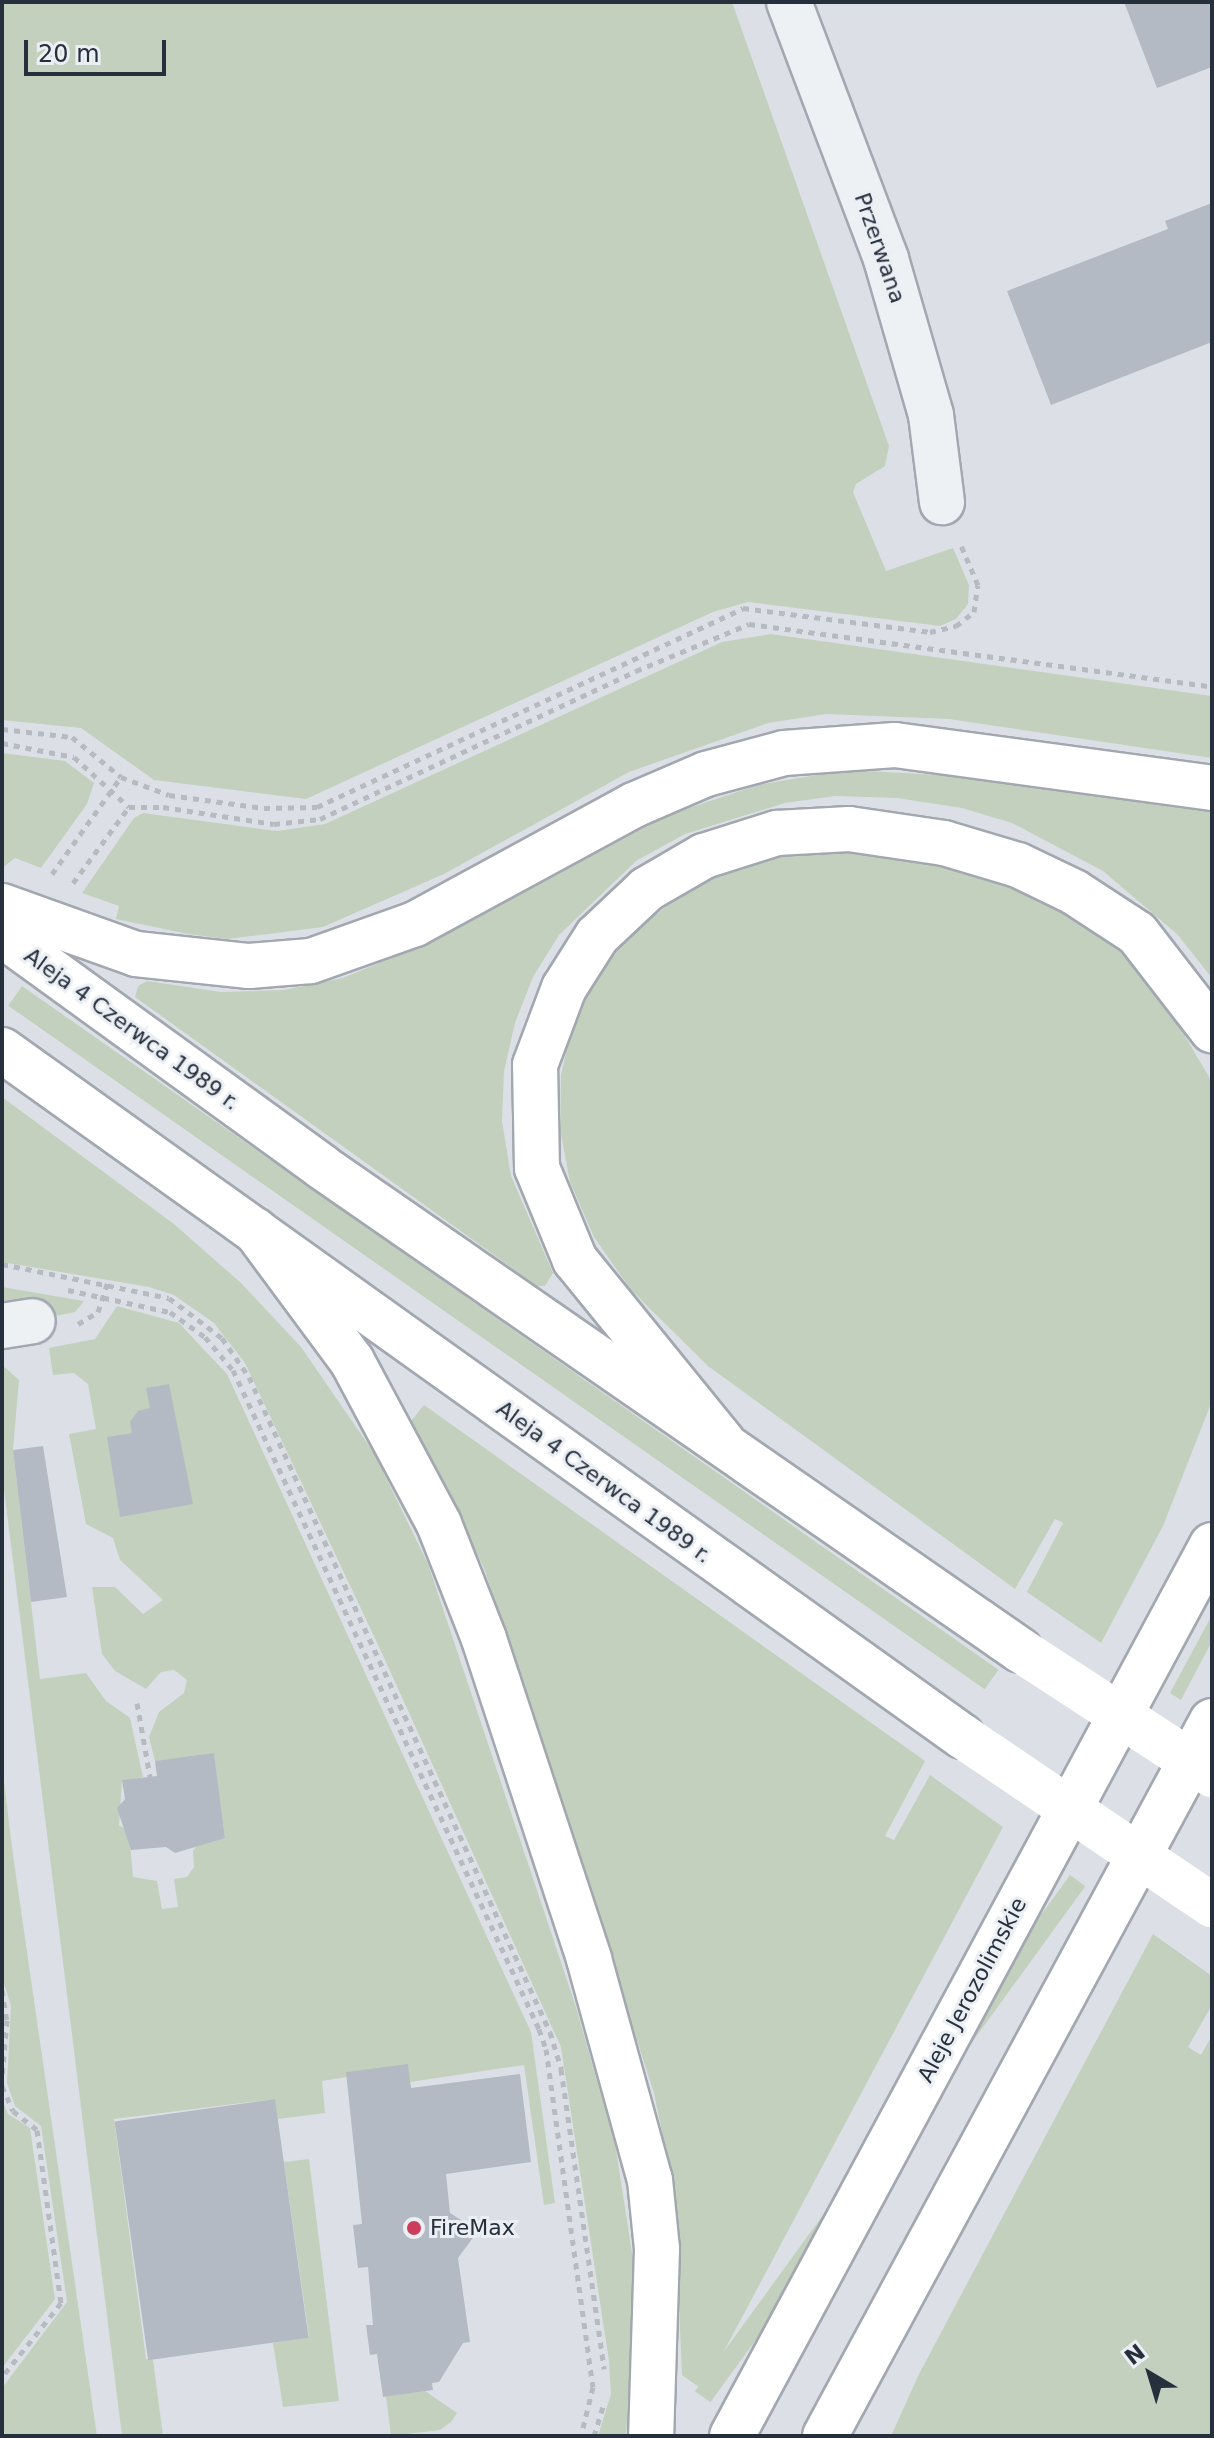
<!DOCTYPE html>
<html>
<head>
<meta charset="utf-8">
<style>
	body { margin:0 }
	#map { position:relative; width:1214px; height:2438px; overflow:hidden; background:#dce0e6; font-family:"DejaVu Sans",sans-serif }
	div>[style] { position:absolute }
	.green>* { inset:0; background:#c3d0bd; transform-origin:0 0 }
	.building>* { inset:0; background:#b3bac3; transform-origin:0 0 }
	.path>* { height:5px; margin-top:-2.5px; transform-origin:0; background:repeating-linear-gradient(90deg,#b6bbc0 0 6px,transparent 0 12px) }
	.roads { filter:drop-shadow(2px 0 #a2a7b0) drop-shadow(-2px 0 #a2a7b0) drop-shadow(0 2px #a2a7b0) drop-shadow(0 -2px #a2a7b0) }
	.minor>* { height:44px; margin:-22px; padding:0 22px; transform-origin:22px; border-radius:22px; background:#eef1f4 }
	.secondary>* { height:44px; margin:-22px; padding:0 22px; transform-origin:22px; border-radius:22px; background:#fff }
	.primary>* { height:44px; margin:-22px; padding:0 22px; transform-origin:22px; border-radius:22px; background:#fff }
	.secondary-bridge>* { height:44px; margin:-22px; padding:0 22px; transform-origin:22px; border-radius:22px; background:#fff }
	.dots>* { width:22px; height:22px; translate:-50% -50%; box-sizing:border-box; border:4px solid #ebeff4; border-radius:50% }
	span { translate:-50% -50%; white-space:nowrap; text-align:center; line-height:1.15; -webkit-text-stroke:6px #ebeff4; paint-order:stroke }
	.street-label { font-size:22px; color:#262f3c }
	.poi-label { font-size:22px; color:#262f3c }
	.left { translate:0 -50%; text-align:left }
	.frame { position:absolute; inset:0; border:4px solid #262f3c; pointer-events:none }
	.north { position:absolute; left:1110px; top:2334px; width:80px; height:80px; -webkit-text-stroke:6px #ebeff4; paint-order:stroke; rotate:322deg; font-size:22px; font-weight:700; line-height:32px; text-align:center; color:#262f3c }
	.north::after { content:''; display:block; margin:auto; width:28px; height:36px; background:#262f3c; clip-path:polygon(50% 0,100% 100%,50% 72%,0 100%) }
	.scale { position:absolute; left:24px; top:40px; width:142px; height:36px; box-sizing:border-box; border:4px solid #262f3c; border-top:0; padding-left:10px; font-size:24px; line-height:28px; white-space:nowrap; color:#262f3c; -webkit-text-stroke:6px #ebeff4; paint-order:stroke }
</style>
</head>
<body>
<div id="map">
	<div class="green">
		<div style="clip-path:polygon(2px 2px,732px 2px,889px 446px,885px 466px,856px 484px,853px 492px,886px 571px,953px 548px,969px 585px,968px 604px,956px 619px,940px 626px,748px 602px,713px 612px,306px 799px,154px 780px,81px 728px,2px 720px)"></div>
		<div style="clip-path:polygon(771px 634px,1212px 696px,1212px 758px,949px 719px,826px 714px,768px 723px,629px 772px,444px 874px,323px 927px,227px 939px,188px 934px,116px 919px,119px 906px,82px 893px,134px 818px,143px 813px,277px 831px,325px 824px,722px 642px)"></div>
		<div style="clip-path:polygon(2px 753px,65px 761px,94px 783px,87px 804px,41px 868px,15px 858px,2px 868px)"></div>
		<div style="clip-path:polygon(846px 770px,979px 777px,1212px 811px,1212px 978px,1177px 934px,1103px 871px,1012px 823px,962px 808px,897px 798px,835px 796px,785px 803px,685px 834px,636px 861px,559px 935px,533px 977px,515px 1023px,504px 1071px,502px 1121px,511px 1176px,553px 1273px,545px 1286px,537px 1286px,135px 997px,138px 986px,147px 981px,221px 992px,284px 990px,343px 978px,442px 937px,668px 815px,758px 785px)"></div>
		<div style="clip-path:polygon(878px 849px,988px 869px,1075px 913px,1116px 946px,1160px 994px,1212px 1082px,1212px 1401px,1163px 1526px,1101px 1643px,1027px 1592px,1063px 1523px,1055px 1519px,1015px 1589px,708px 1366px,631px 1290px,594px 1237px,570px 1182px,560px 1129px,561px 1075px,573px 1022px,603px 968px,635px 931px,676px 899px,721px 875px,768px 859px,824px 850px)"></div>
		<div style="left:22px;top:986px;width:1192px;height:24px;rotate:35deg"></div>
		<div style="clip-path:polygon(2px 1097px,174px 1224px,241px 1283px,301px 1347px,374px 1453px,428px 1564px,575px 2004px,615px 2143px,632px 2253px,635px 2315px,626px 2436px,598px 2436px,611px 2394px,609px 2361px,561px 2047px,380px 1649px,245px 1363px,214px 1323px,174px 1295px,149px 1287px,2px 1262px)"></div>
		<div style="clip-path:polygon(2px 1287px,84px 1301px,75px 1312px,45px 1318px,40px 1300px,2px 1307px)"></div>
		<div style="clip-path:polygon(117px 1306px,179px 1323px,227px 1374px,531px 2032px,555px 2203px,544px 2205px,524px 2065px,410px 2082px,408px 2065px,347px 2072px,347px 2077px,322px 2081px,325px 2113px,278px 2119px,274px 2099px,114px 2119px,146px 2359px,153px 2360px,163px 2436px,122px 2436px,2px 1473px,2px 1365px,19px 1380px,13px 1450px,40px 1679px,86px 1673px,106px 1701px,130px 1718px,143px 1777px,122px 1781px,119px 1825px,129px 1832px,133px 1877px,157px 1881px,162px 1909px,178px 1907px,174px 1879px,187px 1877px,194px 1867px,193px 1851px,199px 1842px,225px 1838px,214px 1754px,155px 1761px,149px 1737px,159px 1712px,184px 1693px,187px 1680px,174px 1670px,161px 1672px,146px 1689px,115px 1671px,102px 1654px,92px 1587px,115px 1587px,143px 1614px,163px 1600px,120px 1560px,113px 1538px,86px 1524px,69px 1434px,96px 1429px,88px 1384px,74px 1373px,53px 1375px,49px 1348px,95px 1339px)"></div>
		<div style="clip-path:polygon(424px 1405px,925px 1761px,885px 1836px,894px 1840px,930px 1775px,1003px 1827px,715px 2368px,699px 2387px,682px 2375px,674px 2190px,654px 2093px,484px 1568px,411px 1421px)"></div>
		<div style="clip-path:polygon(1212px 1615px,1212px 1641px,1181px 1700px,1170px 1693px)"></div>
		<div style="clip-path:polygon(2px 1765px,13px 1855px,97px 2436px,2px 2436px,2px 2388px,67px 2302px,41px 2126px,15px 2106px,7px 2083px,11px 2006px,2px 1977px)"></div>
		<div style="left:1070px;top:1875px;width:19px;height:638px;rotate:36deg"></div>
		<div style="clip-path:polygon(1153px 1934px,1212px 1976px,1212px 2005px,1188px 2047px,1201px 2055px,1212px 2035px,1212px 2436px,891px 2436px,919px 2374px)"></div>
		<div style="clip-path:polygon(2px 2099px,8px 2114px,30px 2128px,55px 2299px,2px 2368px)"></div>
		<div style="clip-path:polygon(309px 2159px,339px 2401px,283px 2407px,273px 2343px,309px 2337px,284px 2162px)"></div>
		<div style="clip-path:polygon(425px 2391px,457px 2413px,451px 2422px,440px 2430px,391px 2436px,386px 2396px)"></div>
	</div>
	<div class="building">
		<div style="clip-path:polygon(1124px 2px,1212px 2px,1212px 67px,1157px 88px)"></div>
		<div style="clip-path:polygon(1212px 203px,1212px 342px,1051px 405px,1007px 291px,1168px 229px,1165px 221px)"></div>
		<div style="clip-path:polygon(169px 1384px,193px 1504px,120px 1517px,107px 1437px,132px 1433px,130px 1422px,138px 1411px,150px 1408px,146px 1388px)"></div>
		<div style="clip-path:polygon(43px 1446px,67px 1597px,31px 1602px,13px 1450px)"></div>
		<div style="clip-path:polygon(214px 1753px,225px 1838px,175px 1853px,166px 1847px,131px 1850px,117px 1808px,125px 1799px,122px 1780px,157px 1776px,155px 1761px)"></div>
		<div style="clip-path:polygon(408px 2064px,411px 2088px,520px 2074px,531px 2162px,446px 2174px,450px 2213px,478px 2231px,458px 2258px,470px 2342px,463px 2343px,439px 2382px,432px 2383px,433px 2390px,383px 2397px,377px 2354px,370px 2355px,366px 2325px,373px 2325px,368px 2267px,358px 2268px,353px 2225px,362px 2224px,346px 2072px)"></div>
		<div style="left:275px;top:2099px;width:241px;height:162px;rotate:82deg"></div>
	</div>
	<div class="path">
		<div style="left:2px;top:729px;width:70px;rotate:6.5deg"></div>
		<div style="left:72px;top:737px;width:63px;rotate:39.2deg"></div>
		<div style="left:121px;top:777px;width:51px;rotate:20.6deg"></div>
		<div style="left:169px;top:795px;width:96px;rotate:7.8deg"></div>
		<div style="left:264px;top:808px;width:53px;rotate:-1.1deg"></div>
		<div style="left:317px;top:807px;width:470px;rotate:-25deg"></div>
		<div style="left:743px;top:608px;width:189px;rotate:7.3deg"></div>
		<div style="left:930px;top:632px;width:27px;rotate:-13deg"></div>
		<div style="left:956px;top:626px;width:23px;rotate:-38deg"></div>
		<div style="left:974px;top:612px;width:27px;rotate:-82deg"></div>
		<div style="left:978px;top:585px;width:46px;rotate:-113.2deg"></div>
		<div style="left:2px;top:743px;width:73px;rotate:11deg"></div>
		<div style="left:74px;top:757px;width:74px;rotate:42.3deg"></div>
		<div style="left:129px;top:807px;width:34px"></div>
		<div style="left:163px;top:807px;width:112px;rotate:8.7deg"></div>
		<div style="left:274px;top:824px;width:46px;rotate:-6.2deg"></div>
		<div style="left:320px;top:819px;width:349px;rotate:-25.1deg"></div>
		<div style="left:636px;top:671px;width:122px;rotate:-22.6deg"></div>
		<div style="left:749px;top:624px;width:467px;rotate:7.7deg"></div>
		<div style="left:52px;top:874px;width:119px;rotate:-54.6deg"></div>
		<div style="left:73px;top:883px;width:94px;rotate:-53.6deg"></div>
		<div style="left:2px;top:1264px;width:170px;rotate:11.5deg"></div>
		<div style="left:169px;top:1298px;width:66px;rotate:37deg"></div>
		<div style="left:222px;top:1338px;width:47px;rotate:55.3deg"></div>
		<div style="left:249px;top:1377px;width:721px;rotate:65.32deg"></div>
		<div style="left:550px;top:2032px;width:39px;rotate:73deg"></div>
		<div style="left:561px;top:2069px;width:303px;rotate:81.8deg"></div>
		<div style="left:68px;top:1290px;width:104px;rotate:12.2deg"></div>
		<div style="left:170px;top:1312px;width:43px;rotate:35.5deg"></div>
		<div style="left:205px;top:1337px;width:43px;rotate:49.7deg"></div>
		<div style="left:233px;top:1370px;width:727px;rotate:65.09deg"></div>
		<div style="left:539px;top:2029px;width:21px;rotate:71deg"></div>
		<div style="left:546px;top:2049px;width:341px;rotate:82.1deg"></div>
		<div style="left:593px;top:2387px;width:50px;rotate:103.8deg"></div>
		<div style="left:78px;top:1324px;width:23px;rotate:-31deg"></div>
		<div style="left:98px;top:1312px;width:32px;rotate:-72deg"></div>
		<div style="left:137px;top:1703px;width:75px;rotate:80deg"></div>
		<div style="left:2px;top:1990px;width:30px;rotate:81deg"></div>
		<div style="left:7px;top:2020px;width:58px;rotate:94.9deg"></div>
		<div style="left:2px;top:2086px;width:27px;rotate:66deg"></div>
		<div style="left:13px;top:2111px;width:31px;rotate:38deg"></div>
		<div style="left:37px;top:2130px;width:175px;rotate:82.1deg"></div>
		<div style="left:61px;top:2303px;width:95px;rotate:128.6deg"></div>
		<div style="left:594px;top:2436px;width:31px;rotate:-73deg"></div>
	</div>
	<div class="roads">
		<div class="minor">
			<div style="left:789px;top:2px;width:275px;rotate:69.3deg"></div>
			<div style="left:886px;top:259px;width:162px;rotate:73.9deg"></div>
			<div style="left:931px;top:415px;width:88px;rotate:82.8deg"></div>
			<div style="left:2px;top:1326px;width:31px;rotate:-9deg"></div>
		</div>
		<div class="secondary">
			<div style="left:2px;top:935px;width:395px;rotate:35.9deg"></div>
			<div style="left:322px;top:1167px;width:849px;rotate:34.68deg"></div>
			<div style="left:2px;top:1050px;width:1180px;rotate:35.55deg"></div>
			<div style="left:255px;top:1230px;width:163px;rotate:53.5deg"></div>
			<div style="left:352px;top:1361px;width:185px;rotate:61.9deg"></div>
			<div style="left:439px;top:1524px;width:123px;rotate:68.6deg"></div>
			<div style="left:484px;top:1639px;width:337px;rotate:71.8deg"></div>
			<div style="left:589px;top:1959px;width:229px;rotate:74.6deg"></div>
			<div style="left:650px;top:2180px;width:69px;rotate:84.2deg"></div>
			<div style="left:657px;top:2249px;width:187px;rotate:91.8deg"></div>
			<div style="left:723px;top:1442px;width:235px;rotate:-129.1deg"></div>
			<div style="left:575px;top:1260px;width:100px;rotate:-112.4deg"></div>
			<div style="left:537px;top:1168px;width:103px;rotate:-91.1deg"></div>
			<div style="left:535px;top:1065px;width:82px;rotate:-69.4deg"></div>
			<div style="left:564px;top:988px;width:62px;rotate:-57.6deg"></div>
			<div style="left:597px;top:936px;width:69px;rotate:-43.2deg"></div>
			<div style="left:647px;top:889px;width:66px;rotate:-30.1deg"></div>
			<div style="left:704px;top:856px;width:77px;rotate:-17.5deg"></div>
			<div style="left:777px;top:833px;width:72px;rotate:-3.2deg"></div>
			<div style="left:849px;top:829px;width:96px;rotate:8.4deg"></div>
			<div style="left:944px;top:843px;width:77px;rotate:16.6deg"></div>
			<div style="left:1018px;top:865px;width:62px;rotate:25.7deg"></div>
			<div style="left:1074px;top:892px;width:75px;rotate:33.1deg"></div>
			<div style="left:1137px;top:933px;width:123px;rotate:52.3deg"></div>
			<div style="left:732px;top:2436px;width:1012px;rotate:-61.69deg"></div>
			<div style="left:825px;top:2436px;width:813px;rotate:-61.58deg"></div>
		</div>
		<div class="primary">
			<div style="left:2px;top:906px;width:142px;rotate:19.7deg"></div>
			<div style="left:136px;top:954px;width:114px;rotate:6.1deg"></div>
			<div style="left:249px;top:966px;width:62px;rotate:-4.6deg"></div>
			<div style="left:311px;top:961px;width:110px;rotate:-19.6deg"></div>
			<div style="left:415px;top:924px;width:249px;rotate:-28.5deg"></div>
			<div style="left:634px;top:805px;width:78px;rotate:-23.3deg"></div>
			<div style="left:706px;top:774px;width:81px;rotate:-15.1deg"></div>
			<div style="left:784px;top:753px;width:111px;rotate:-4.1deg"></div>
			<div style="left:895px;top:745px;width:320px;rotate:7.7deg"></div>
		</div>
	</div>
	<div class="secondary-bridge">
		<div style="left:1020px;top:1650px;width:229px;rotate:33.1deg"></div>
		<div style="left:962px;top:1736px;width:302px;rotate:34.1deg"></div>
	</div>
	<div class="dots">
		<div style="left:414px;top:2228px;background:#cd3e5d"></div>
	</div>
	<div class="street-label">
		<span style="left:880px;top:248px;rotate:71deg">Przerwana</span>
		<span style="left:132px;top:1029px;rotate:36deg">Aleja 4 Czerwca 1989 r.</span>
		<span style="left:604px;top:1482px;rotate:36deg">Aleja 4 Czerwca 1989 r.</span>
		<span style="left:972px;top:1990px;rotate:-62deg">Aleje Jerozolimskie</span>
	</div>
	<div class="poi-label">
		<span class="left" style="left:430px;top:2228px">FireMax</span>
	</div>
	<div class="frame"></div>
	<div class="north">N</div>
	<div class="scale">20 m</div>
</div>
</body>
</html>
